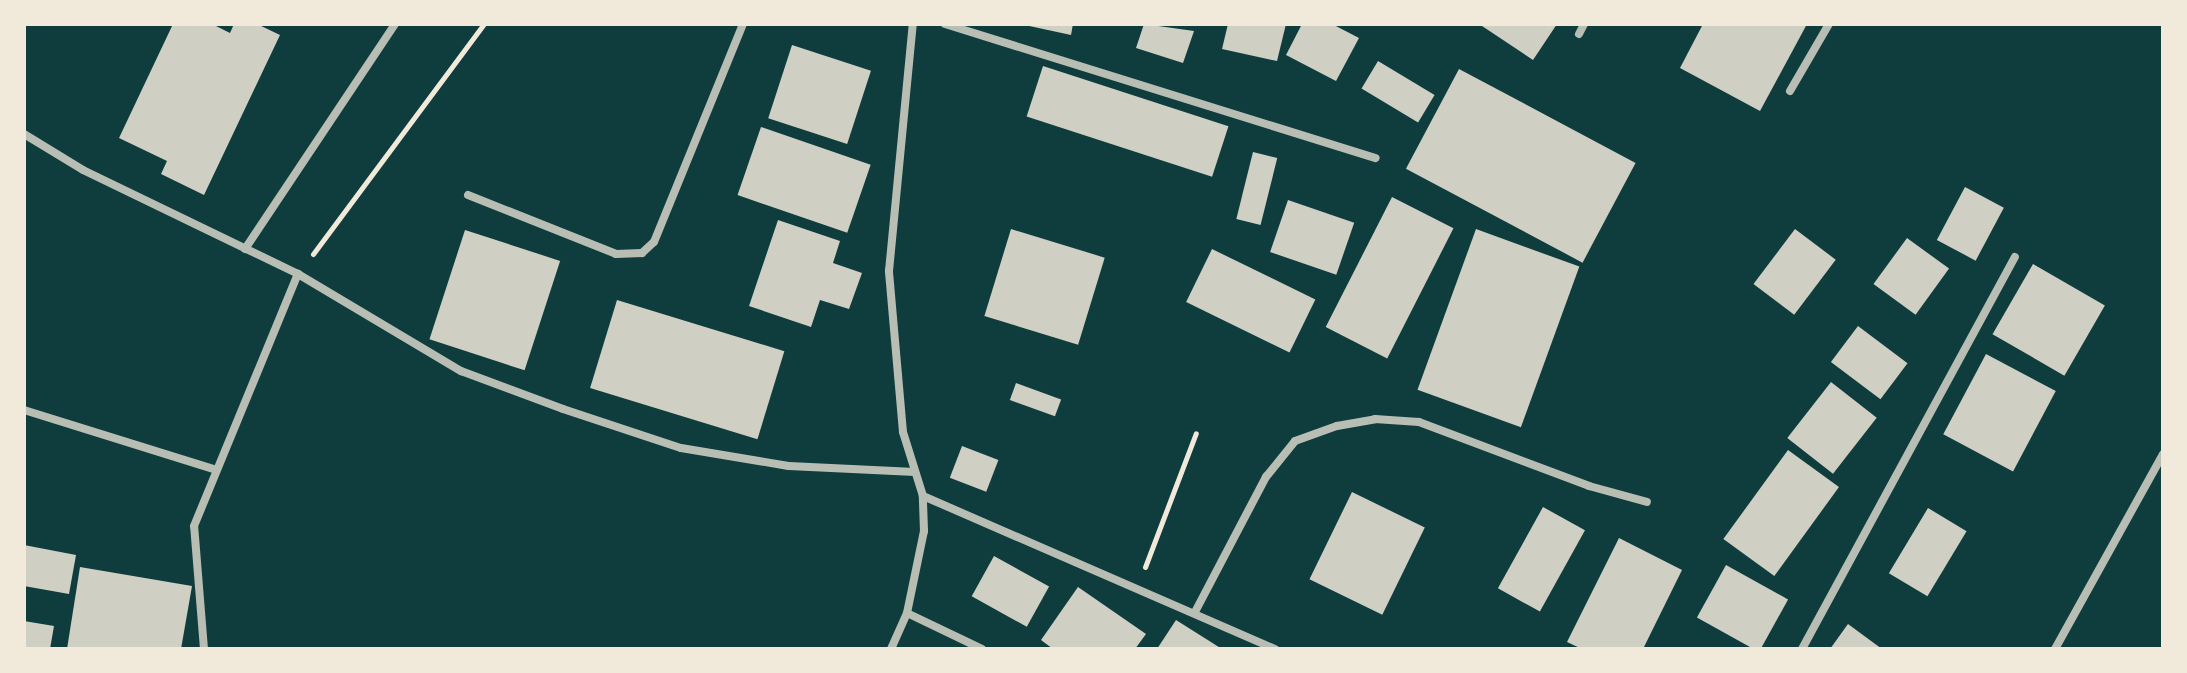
<!DOCTYPE html>
<html>
<head>
<meta charset="utf-8">
<style>
	body { margin:0 }
	#map { position:relative; width:2187px; height:673px; overflow:hidden; background:#0f3d3e; font-family:Cabin,sans-serif }
	div>[style] { position:absolute }
	.building>* { inset:0; background:#cfcfc3; transform-origin:0 0 }
	.path>* { height:5px; margin:-2.5px; padding:0 2.5px; transform-origin:2.5px; border-radius:2.5px; background:#f1e9da }
	.minor>* { height:8px; margin:-4px; padding:0 4px; transform-origin:4px; border-radius:4px; background:#b8beb3 }
	span { translate:-50% -50%; white-space:nowrap; text-align:center; line-height:1.15; -webkit-text-stroke:6px #f1e9da; paint-order:stroke }
	.frame { position:absolute; inset:0; border:26px solid #f1e9da; pointer-events:none }
</style>
</head>
<body>
<div id="map">
	<div class="building">
		<div style="clip-path:polygon(173px 24px,212px 24px,230px 33px,234px 24px,257px 24px,280px 35px,204px 195px,161px 174px,167px 161px,119px 138px)"></div>
		<div style="clip-path:polygon(1020px 24px,1073px 24px,1071px 35px)"></div>
		<div style="clip-path:polygon(1144px 24px,1194px 31px,1183px 63px,1136px 48px)"></div>
		<div style="clip-path:polygon(1228px 24px,1286px 24px,1277px 61px,1222px 49px)"></div>
		<div style="clip-path:polygon(1302px 24px,1332px 24px,1359px 38px,1336px 81px,1286px 55px)"></div>
		<div style="clip-path:polygon(1479px 24px,1557px 24px,1533px 60px)"></div>
		<div style="clip-path:polygon(1703px 24px,1807px 24px,1760px 111px,1680px 68px)"></div>
		<div style="left:792px;top:45px;width:83px;height:77px;rotate:18deg"></div>
		<div style="left:1378px;top:61px;width:66px;height:32px;rotate:31deg"></div>
		<div style="left:1043px;top:66px;width:195px;height:53px;rotate:18deg"></div>
		<div style="left:1459px;top:69px;width:200px;height:113px;rotate:28deg"></div>
		<div style="left:761px;top:127px;width:116px;height:72px;rotate:19deg"></div>
		<div style="left:1253px;top:152px;width:25px;height:69px;rotate:14deg"></div>
		<div style="left:1965px;top:187px;width:44px;height:60px;rotate:28deg"></div>
		<div style="left:1392px;top:197px;width:69px;height:146px;rotate:27deg"></div>
		<div style="left:1288px;top:200px;width:70px;height:55px;rotate:19deg"></div>
		<div style="clip-path:polygon(778px 220px,840px 241px,833px 263px,862px 273px,849px 309px,820px 300px,811px 327px,749px 306px)"></div>
		<div style="left:1011px;top:229px;width:98px;height:91px;rotate:17deg"></div>
		<div style="left:1476px;top:229px;width:110px;height:171px;rotate:20deg"></div>
		<div style="left:1795px;top:229px;width:51px;height:69px;rotate:37deg"></div>
		<div style="left:465px;top:230px;width:100px;height:115px;rotate:18deg"></div>
		<div style="left:1907px;top:238px;width:52px;height:57px;rotate:36deg"></div>
		<div style="left:1212px;top:249px;width:115px;height:59px;rotate:26deg"></div>
		<div style="left:2033px;top:264px;width:83px;height:81px;rotate:30deg"></div>
		<div style="left:617px;top:300px;width:175px;height:92px;rotate:17deg"></div>
		<div style="left:1858px;top:326px;width:62px;height:45px;rotate:37deg"></div>
		<div style="left:1986px;top:354px;width:79px;height:91px;rotate:28deg"></div>
		<div style="left:1831px;top:382px;width:58px;height:71px;rotate:38deg"></div>
		<div style="left:1016px;top:383px;width:48px;height:18px;rotate:20deg"></div>
		<div style="left:962px;top:446px;width:39px;height:34px;rotate:21deg"></div>
		<div style="left:1788px;top:450px;width:63px;height:110px;rotate:36deg"></div>
		<div style="left:1352px;top:492px;width:81px;height:97px;rotate:26deg"></div>
		<div style="left:1543px;top:507px;width:48px;height:93px;rotate:29deg"></div>
		<div style="left:1928px;top:508px;width:45px;height:76px;rotate:31deg"></div>
		<div style="clip-path:polygon(1619px 538px,1682px 570px,1643px 649px,1582px 649px,1567px 642px)"></div>
		<div style="clip-path:polygon(24px 545px,76px 555px,69px 594px,24px 586px)"></div>
		<div style="left:994px;top:556px;width:63px;height:46px;rotate:29deg"></div>
		<div style="left:1726px;top:565px;width:71px;height:60px;rotate:29deg"></div>
		<div style="clip-path:polygon(80px 567px,192px 586px,181px 649px,67px 649px)"></div>
		<div style="clip-path:polygon(1078px 587px,1146px 634px,1135px 649px,1053px 649px,1041px 640px)"></div>
		<div style="clip-path:polygon(1176px 620px,1222px 649px,1157px 649px)"></div>
		<div style="clip-path:polygon(24px 621px,54px 626px,50px 649px,24px 649px)"></div>
		<div style="clip-path:polygon(1848px 624px,1882px 649px,1830px 649px)"></div>
	</div>
	<div class="path">
		<div style="left:313px;top:254px;width:287px;rotate:-53.4deg"></div>
		<div style="left:1145px;top:567px;width:143px;rotate:-69.2deg"></div>
	</div>
	<div class="minor">
		<div style="left:945px;top:24px;width:451px;rotate:17.3deg"></div>
		<div style="left:1579px;top:34px;width:11px;rotate:-63deg"></div>
		<div style="left:1790px;top:91px;width:78px;rotate:-59.8deg"></div>
		<div style="left:24px;top:134px;width:69px;rotate:31.4deg"></div>
		<div style="left:83px;top:170px;width:239px;rotate:25.8deg"></div>
		<div style="left:298px;top:274px;width:190px;rotate:30.8deg"></div>
		<div style="left:461px;top:371px;width:109px;rotate:20.4deg"></div>
		<div style="left:563px;top:409px;width:124px;rotate:18.3deg"></div>
		<div style="left:681px;top:448px;width:109px;rotate:9.5deg"></div>
		<div style="left:789px;top:466px;width:126px;rotate:2.7deg"></div>
		<div style="left:468px;top:195px;width:159px;rotate:21.7deg"></div>
		<div style="left:616px;top:254px;width:26px;rotate:-2deg"></div>
		<div style="left:642px;top:253px;width:16px;rotate:-43deg"></div>
		<div style="left:654px;top:242px;width:235px;rotate:-67.8deg"></div>
		<div style="left:245px;top:249px;width:270px;rotate:-56.3deg"></div>
		<div style="left:24px;top:410px;width:198px;rotate:17.3deg"></div>
		<div style="left:923px;top:496px;width:384px;rotate:23.5deg"></div>
		<div style="left:1195px;top:612px;width:153px;rotate:-62.3deg"></div>
		<div style="left:1266px;top:477px;width:46px;rotate:-51.1deg"></div>
		<div style="left:1295px;top:441px;width:45px;rotate:-19.7deg"></div>
		<div style="left:1337px;top:426px;width:39px;rotate:-10deg"></div>
		<div style="left:1375px;top:419px;width:44px;rotate:3.9deg"></div>
		<div style="left:1419px;top:422px;width:182px;rotate:20.6deg"></div>
		<div style="left:1589px;top:486px;width:60px;rotate:15.4deg"></div>
		<div style="left:907px;top:613px;width:83px;rotate:25.6deg"></div>
		<div style="left:204px;top:649px;width:123px;rotate:-94.6deg"></div>
		<div style="left:194px;top:526px;width:273px;rotate:-67.6deg"></div>
		<div style="left:891px;top:649px;width:39px;rotate:-66deg"></div>
		<div style="left:907px;top:613px;width:84px;rotate:-78.3deg"></div>
		<div style="left:924px;top:531px;width:35px;rotate:-92deg"></div>
		<div style="left:923px;top:496px;width:67px;rotate:-107.4deg"></div>
		<div style="left:903px;top:432px;width:162px;rotate:-95deg"></div>
		<div style="left:889px;top:271px;width:248px;rotate:-84.5deg"></div>
		<div style="left:1802px;top:649px;width:446px;rotate:-61.5deg"></div>
		<div style="left:2055px;top:649px;width:223px;rotate:-61deg"></div>
	</div>
	<div class="frame"></div>
</div>
</body>
</html>
